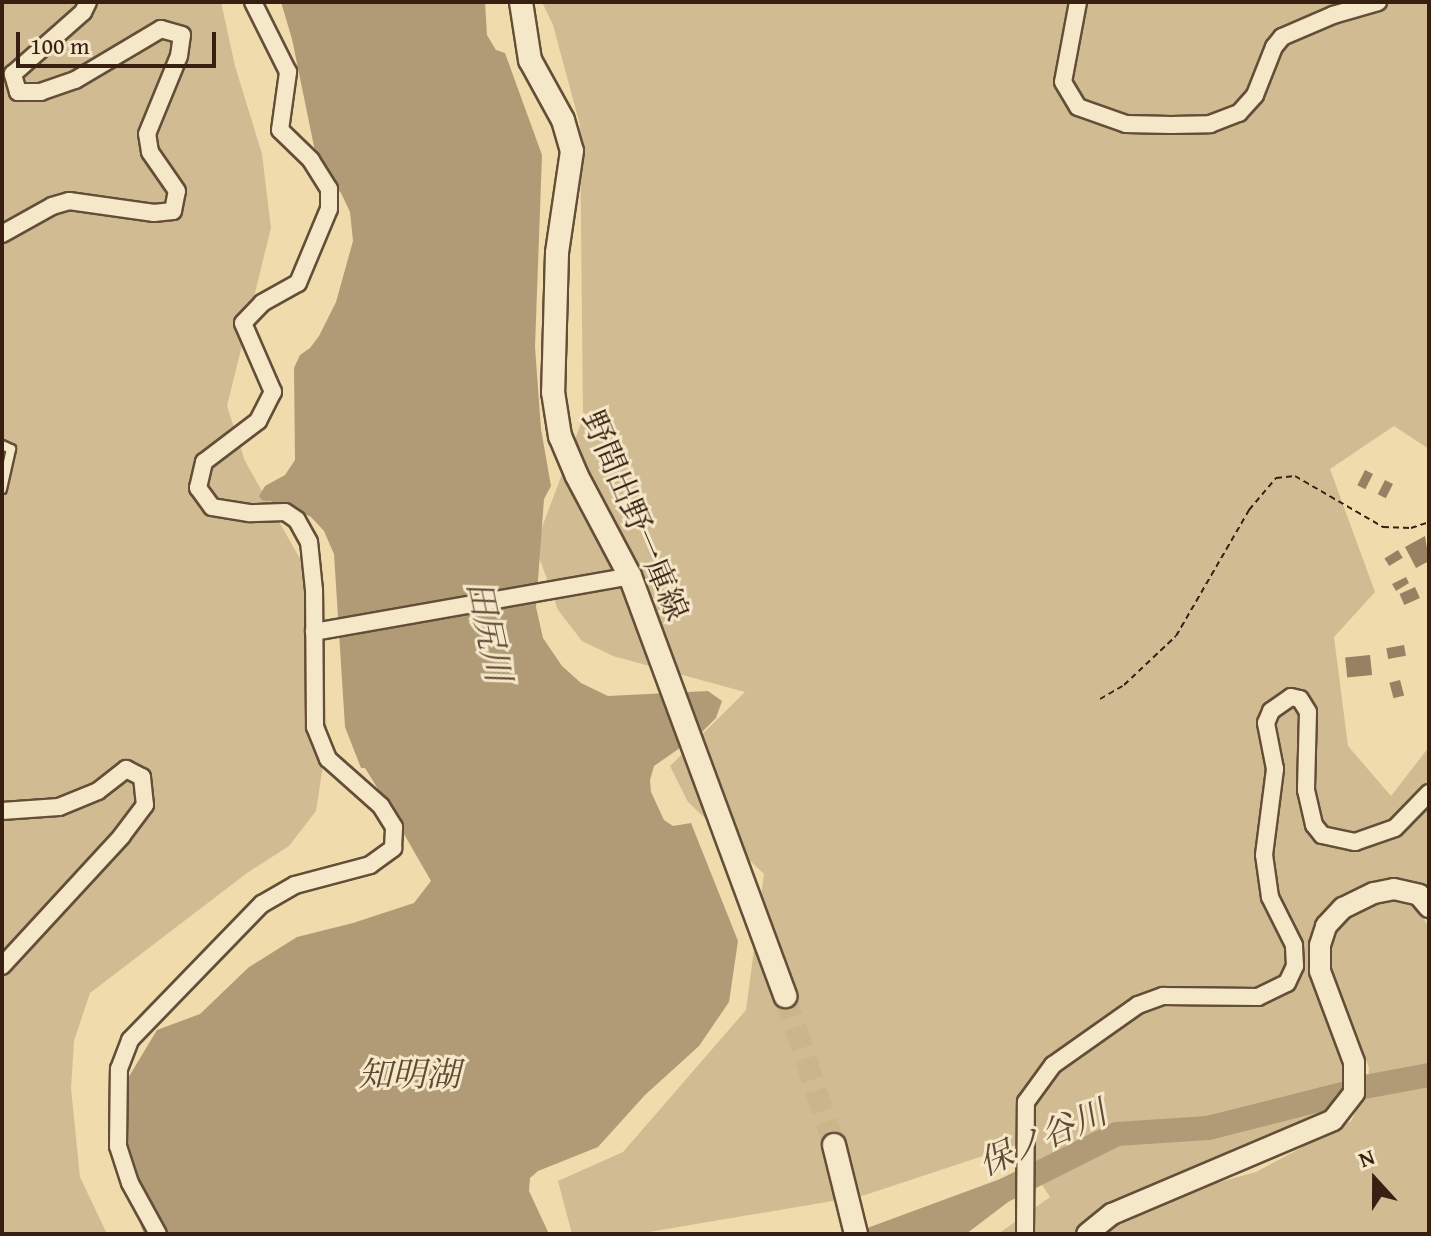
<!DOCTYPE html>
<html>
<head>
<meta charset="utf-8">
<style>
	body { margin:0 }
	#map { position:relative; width:1431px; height:1236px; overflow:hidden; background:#f0dbac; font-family:"Gentium Book Plus","Noto Serif JP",serif }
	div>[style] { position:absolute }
	.green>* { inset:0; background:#d1bb92 }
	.water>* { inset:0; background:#b19b77 }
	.river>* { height:24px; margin:-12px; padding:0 12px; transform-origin:12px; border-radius:12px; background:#b19b77 }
	.building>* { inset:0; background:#978162; transform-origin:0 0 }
	.secondary-tunnel>* { height:22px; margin-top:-11px; transform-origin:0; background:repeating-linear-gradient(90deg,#cbb58d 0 22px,transparent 0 33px) }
	.path>* { height:2px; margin-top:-1px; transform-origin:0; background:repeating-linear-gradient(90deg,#371f11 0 6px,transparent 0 10px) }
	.roads { filter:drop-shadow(2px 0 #654e38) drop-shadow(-2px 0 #654e38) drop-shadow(0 2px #654e38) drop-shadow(0 -2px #654e38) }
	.service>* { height:8px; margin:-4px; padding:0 4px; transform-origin:4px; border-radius:4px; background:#f5e8c9 }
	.minor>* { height:16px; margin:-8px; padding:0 8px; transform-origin:8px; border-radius:8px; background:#f5e8c9 }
	.tertiary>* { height:20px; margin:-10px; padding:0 10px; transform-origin:10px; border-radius:10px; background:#f5e8c9 }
	.secondary>* { height:22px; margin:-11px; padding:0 11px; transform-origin:11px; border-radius:11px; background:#f5e8c9 }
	span { translate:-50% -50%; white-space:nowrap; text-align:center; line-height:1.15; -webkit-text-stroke:6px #f5e8c9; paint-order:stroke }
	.street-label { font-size:32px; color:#371f11 }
	.water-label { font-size:34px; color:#624a35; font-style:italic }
	.frame { position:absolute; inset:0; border:4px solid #371f11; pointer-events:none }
	.north { position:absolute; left:1335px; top:1140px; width:80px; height:80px; -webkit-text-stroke:6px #f5e8c9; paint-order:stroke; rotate:339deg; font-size:22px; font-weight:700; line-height:32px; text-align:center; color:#371f11 }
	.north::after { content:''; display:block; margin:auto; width:28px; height:36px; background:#371f11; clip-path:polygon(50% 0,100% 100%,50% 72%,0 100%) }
	.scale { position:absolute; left:16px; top:32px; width:200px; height:36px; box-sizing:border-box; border:4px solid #371f11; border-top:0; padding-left:10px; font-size:24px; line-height:28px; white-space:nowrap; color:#371f11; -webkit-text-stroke:6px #f5e8c9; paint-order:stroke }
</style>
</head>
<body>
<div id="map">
	<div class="green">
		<div style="clip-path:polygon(2px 2px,221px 2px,235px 66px,262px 154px,271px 228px,227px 406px,245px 461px,304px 566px,324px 657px,327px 740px,316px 811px,289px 846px,247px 873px,90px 993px,74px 1041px,71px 1088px,80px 1177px,107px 1234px,2px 1234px)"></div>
		<div style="clip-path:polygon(542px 2px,1429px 2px,1429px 449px,1394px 426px,1330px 469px,1375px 592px,1334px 637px,1348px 746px,1391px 796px,1429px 747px,1429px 891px,1417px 882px,1385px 878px,1340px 901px,1312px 930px,1310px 966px,1347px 1064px,1342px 1096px,1326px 1113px,1244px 1155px,1148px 1186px,1076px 1234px,998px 1234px,1050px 1197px,1016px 1145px,862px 1196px,637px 1234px,572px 1234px,558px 1181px,623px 1152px,746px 1010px,764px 874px,688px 802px,670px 766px,745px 692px,613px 656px,582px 641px,558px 610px,535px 546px,583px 418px,580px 125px,553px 25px)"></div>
		<div style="clip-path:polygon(1390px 898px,1417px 907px,1429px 928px,1429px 1234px,1104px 1234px,1155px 1200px,1256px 1172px,1351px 1121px,1367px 1089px,1369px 1068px,1331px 970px,1329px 949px,1336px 932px,1348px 917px)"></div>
	</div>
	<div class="water">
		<div style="clip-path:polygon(281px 2px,485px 2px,487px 35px,496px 50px,505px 53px,542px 155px,535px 347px,541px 429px,551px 486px,544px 499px,536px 607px,543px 638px,562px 666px,581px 683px,608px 696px,708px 691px,722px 701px,716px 718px,700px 734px,654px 766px,650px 780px,651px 792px,664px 820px,673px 826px,691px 823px,738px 941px,729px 1002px,699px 1046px,645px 1095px,598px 1147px,538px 1171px,530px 1178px,529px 1191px,549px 1234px,144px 1234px,124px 1180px,121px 1126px,128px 1078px,157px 1030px,200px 1014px,249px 967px,297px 937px,353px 923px,414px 903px,431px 881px,378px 789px,365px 768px,361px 768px,345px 727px,334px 554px,324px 531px,311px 517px,285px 504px,262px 500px,259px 496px,265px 486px,285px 475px,295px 460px,294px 368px,300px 355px,310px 348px,319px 336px,336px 302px,353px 241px,350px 212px,341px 193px,318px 166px,292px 39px)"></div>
		<div style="clip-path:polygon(1027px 1174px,1029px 1186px,966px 1234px,851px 1234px,1011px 1175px)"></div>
	</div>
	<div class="river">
		<div style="left:1359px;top:1088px;width:71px;rotate:-10.5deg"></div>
		<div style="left:1005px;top:1190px;width:125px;rotate:-26.6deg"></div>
		<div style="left:1117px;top:1134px;width:91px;rotate:-3.8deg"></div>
		<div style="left:1208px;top:1128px;width:138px;rotate:-14.2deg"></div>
	</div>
	<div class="building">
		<div style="left:1365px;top:470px;width:9px;height:17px;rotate:27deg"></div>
		<div style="left:1385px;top:480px;width:9px;height:16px;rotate:27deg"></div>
		<div style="clip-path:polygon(1425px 536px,1429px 561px,1416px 568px,1405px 547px)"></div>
		<div style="left:1398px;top:550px;width:9px;height:16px;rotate:58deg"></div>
		<div style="clip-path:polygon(1406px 577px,1409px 583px,1396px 591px,1392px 584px)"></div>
		<div style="left:1415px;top:587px;width:12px;height:17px;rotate:66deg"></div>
		<div style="left:1404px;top:645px;width:11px;height:18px;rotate:80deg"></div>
		<div style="left:1370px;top:655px;width:20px;height:25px;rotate:84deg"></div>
		<div style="left:1400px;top:680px;width:16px;height:11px;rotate:75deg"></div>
	</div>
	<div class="secondary-tunnel">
		<div style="left:785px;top:996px;width:157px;rotate:71.8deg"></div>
	</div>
	<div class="path">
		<div style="left:1100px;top:699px;width:28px;rotate:-30deg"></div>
		<div style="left:1124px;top:685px;width:71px;rotate:-43.3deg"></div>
		<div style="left:1176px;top:636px;width:146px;rotate:-59.9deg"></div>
		<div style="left:1249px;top:510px;width:42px;rotate:-49.8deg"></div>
		<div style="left:1276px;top:478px;width:19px;rotate:-6deg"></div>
		<div style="left:1295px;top:476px;width:102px;rotate:30.1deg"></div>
		<div style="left:1383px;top:527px;width:28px;rotate:2deg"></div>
		<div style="left:1411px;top:528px;width:19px;rotate:-18deg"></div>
	</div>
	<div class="roads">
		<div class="service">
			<div style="left:2px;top:445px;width:10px;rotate:24deg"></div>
			<div style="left:11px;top:449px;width:41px;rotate:102.7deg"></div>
		</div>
		<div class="minor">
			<div style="left:1078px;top:2px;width:81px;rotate:100.6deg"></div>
			<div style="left:1063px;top:82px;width:29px;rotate:59deg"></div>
			<div style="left:1078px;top:107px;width:51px;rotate:19.5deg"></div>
			<div style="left:1126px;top:124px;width:45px;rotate:1.3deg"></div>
			<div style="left:1171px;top:125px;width:39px;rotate:-1deg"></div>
			<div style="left:1210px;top:124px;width:31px;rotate:-21deg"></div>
			<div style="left:1239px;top:113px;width:24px;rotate:-48deg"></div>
			<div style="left:1255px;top:95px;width:52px;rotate:-68.4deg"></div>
			<div style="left:1274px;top:47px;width:13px;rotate:-51deg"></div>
			<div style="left:1282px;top:37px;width:56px;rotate:-23.3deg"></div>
			<div style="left:1333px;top:15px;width:47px;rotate:-16.1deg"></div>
			<div style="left:2px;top:234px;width:57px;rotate:-29.2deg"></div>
			<div style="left:52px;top:206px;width:18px;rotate:-16deg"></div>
			<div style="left:69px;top:201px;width:86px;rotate:8deg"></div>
			<div style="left:154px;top:213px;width:19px;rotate:-6deg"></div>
			<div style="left:173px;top:211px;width:20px;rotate:-79deg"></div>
			<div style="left:177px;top:191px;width:47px;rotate:-124.7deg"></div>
			<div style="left:150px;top:152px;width:18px;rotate:-99deg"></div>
			<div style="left:147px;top:134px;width:84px;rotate:-67.7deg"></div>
			<div style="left:179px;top:56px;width:21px;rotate:-82deg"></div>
			<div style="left:182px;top:35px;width:22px;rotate:-164deg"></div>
			<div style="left:161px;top:29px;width:100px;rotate:149.3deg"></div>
			<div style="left:75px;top:80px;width:36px;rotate:161deg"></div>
			<div style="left:41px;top:92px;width:23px;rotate:180deg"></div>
			<div style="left:18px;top:92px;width:19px;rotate:-106deg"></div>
			<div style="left:13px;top:74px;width:94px;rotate:-41.5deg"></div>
			<div style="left:83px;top:12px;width:11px;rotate:-63deg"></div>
			<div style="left:314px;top:632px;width:321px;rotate:-10deg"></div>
			<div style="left:2px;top:811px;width:57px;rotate:-4deg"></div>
			<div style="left:59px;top:807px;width:42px;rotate:-22.3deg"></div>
			<div style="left:98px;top:791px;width:36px;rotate:-38deg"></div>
			<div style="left:126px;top:769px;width:18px;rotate:27deg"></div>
			<div style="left:142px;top:777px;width:28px;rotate:84deg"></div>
			<div style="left:145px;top:805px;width:39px;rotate:127deg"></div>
			<div style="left:122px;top:836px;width:177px;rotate:132.7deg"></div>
			<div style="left:158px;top:1234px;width:58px;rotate:-118.8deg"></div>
			<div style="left:130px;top:1183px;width:39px;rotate:-108deg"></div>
			<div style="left:118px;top:1146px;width:77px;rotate:-89.3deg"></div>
			<div style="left:119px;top:1069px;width:31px;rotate:-69deg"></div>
			<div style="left:130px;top:1040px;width:190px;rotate:-45.9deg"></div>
			<div style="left:262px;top:904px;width:38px;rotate:-30deg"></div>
			<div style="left:295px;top:885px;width:78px;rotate:-14.9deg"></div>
			<div style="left:370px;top:865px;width:29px;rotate:-36deg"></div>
			<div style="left:393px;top:848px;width:21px;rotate:-87deg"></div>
			<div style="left:394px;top:827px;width:25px;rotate:-122deg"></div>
			<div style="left:381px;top:806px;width:71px;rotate:-138.4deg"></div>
			<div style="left:328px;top:759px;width:35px;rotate:-112deg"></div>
			<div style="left:315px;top:727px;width:137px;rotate:-90.4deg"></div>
			<div style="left:314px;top:590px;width:48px;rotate:-95.9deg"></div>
			<div style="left:309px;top:542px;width:25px;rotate:-119deg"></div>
			<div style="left:297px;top:520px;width:14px;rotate:-146deg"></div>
			<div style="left:285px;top:512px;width:36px;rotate:178deg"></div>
			<div style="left:249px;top:513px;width:37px;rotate:-171deg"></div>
			<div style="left:212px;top:507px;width:24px;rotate:-126deg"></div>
			<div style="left:198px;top:488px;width:27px;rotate:-77deg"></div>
			<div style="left:204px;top:462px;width:68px;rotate:-37.2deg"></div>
			<div style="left:258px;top:421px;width:33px;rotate:-63deg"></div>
			<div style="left:273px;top:392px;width:75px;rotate:-113.5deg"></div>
			<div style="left:243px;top:323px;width:28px;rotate:-46deg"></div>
			<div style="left:262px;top:303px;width:41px;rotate:-29.1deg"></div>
			<div style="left:298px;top:283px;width:80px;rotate:-67.3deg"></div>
			<div style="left:329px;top:209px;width:20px;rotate:-90deg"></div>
			<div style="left:329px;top:189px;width:34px;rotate:-122deg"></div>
			<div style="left:311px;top:160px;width:43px;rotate:-135.9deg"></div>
			<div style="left:280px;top:130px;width:59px;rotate:-82.1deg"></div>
			<div style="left:288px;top:72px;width:78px;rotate:-116.6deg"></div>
			<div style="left:1025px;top:1234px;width:132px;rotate:-89.6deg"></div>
			<div style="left:1026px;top:1102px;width:46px;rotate:-53.9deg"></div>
			<div style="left:1053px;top:1065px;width:104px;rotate:-35.2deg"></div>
			<div style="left:1138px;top:1005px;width:27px;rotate:-20deg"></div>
			<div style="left:1163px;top:996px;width:95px;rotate:0.6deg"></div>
			<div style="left:1258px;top:997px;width:32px;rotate:-26deg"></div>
			<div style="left:1287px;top:983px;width:19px;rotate:-65deg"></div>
			<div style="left:1295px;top:966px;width:21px;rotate:-93deg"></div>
			<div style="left:1294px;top:945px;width:54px;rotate:-116.6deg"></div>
			<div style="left:1270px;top:897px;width:42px;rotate:-98.1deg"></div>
			<div style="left:1264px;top:855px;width:87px;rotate:-82.7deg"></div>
			<div style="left:1275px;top:769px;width:47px;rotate:-101.1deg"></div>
			<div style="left:1266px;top:723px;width:13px;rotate:-67deg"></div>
			<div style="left:1271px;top:711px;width:24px;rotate:-35deg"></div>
			<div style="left:1291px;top:697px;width:9px;rotate:13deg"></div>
			<div style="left:1300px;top:699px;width:15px;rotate:58deg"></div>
			<div style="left:1308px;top:712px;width:78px;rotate:91.5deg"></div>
			<div style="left:1306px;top:790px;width:36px;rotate:77deg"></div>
			<div style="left:1314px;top:825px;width:13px;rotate:51deg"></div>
			<div style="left:1322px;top:835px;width:34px;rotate:12deg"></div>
			<div style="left:1355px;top:842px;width:42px;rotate:-19.3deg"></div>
			<div style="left:1395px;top:828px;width:49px;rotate:-45.8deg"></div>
		</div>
		<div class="tertiary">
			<div style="left:1087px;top:1234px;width:32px;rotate:-39deg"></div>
			<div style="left:1112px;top:1214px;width:240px;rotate:-23deg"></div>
			<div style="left:1333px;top:1120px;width:34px;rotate:-52deg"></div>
			<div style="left:1354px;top:1093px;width:31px;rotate:-90deg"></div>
			<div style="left:1354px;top:1062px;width:97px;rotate:-110.5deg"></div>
			<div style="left:1320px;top:971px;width:26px;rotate:-90deg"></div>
			<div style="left:1320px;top:945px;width:20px;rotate:-72deg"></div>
			<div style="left:1326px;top:926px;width:25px;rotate:-47deg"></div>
			<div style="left:1343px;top:908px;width:34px;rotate:-26deg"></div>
			<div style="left:1374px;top:893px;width:20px;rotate:-11deg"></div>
			<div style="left:1394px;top:889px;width:26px;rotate:13deg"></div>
			<div style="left:1419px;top:895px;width:16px;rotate:50deg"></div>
		</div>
		<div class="secondary">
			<div style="left:521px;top:2px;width:59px;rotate:81.2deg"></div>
			<div style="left:530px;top:60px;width:68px;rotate:61.2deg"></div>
			<div style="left:563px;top:120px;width:32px;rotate:74deg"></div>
			<div style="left:572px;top:151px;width:103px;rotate:98.4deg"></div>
			<div style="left:557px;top:253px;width:139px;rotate:91.6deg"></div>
			<div style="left:553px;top:392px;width:45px;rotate:81deg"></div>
			<div style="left:560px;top:436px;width:43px;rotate:67deg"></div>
			<div style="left:577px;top:476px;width:113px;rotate:62.1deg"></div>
			<div style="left:630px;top:576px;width:448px;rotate:69.7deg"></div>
			<div style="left:834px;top:1145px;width:92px;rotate:76.1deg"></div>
		</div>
	</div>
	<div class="street-label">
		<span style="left:635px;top:516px;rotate:67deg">野間出野一庫線</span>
	</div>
	<div class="water-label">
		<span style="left:490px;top:631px;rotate:78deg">田尻川</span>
		<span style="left:409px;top:1074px">知明湖</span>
		<span style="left:1042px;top:1137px;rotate:-24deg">保ノ谷川</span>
	</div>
	<div class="frame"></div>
	<div class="north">N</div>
	<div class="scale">100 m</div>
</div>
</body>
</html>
